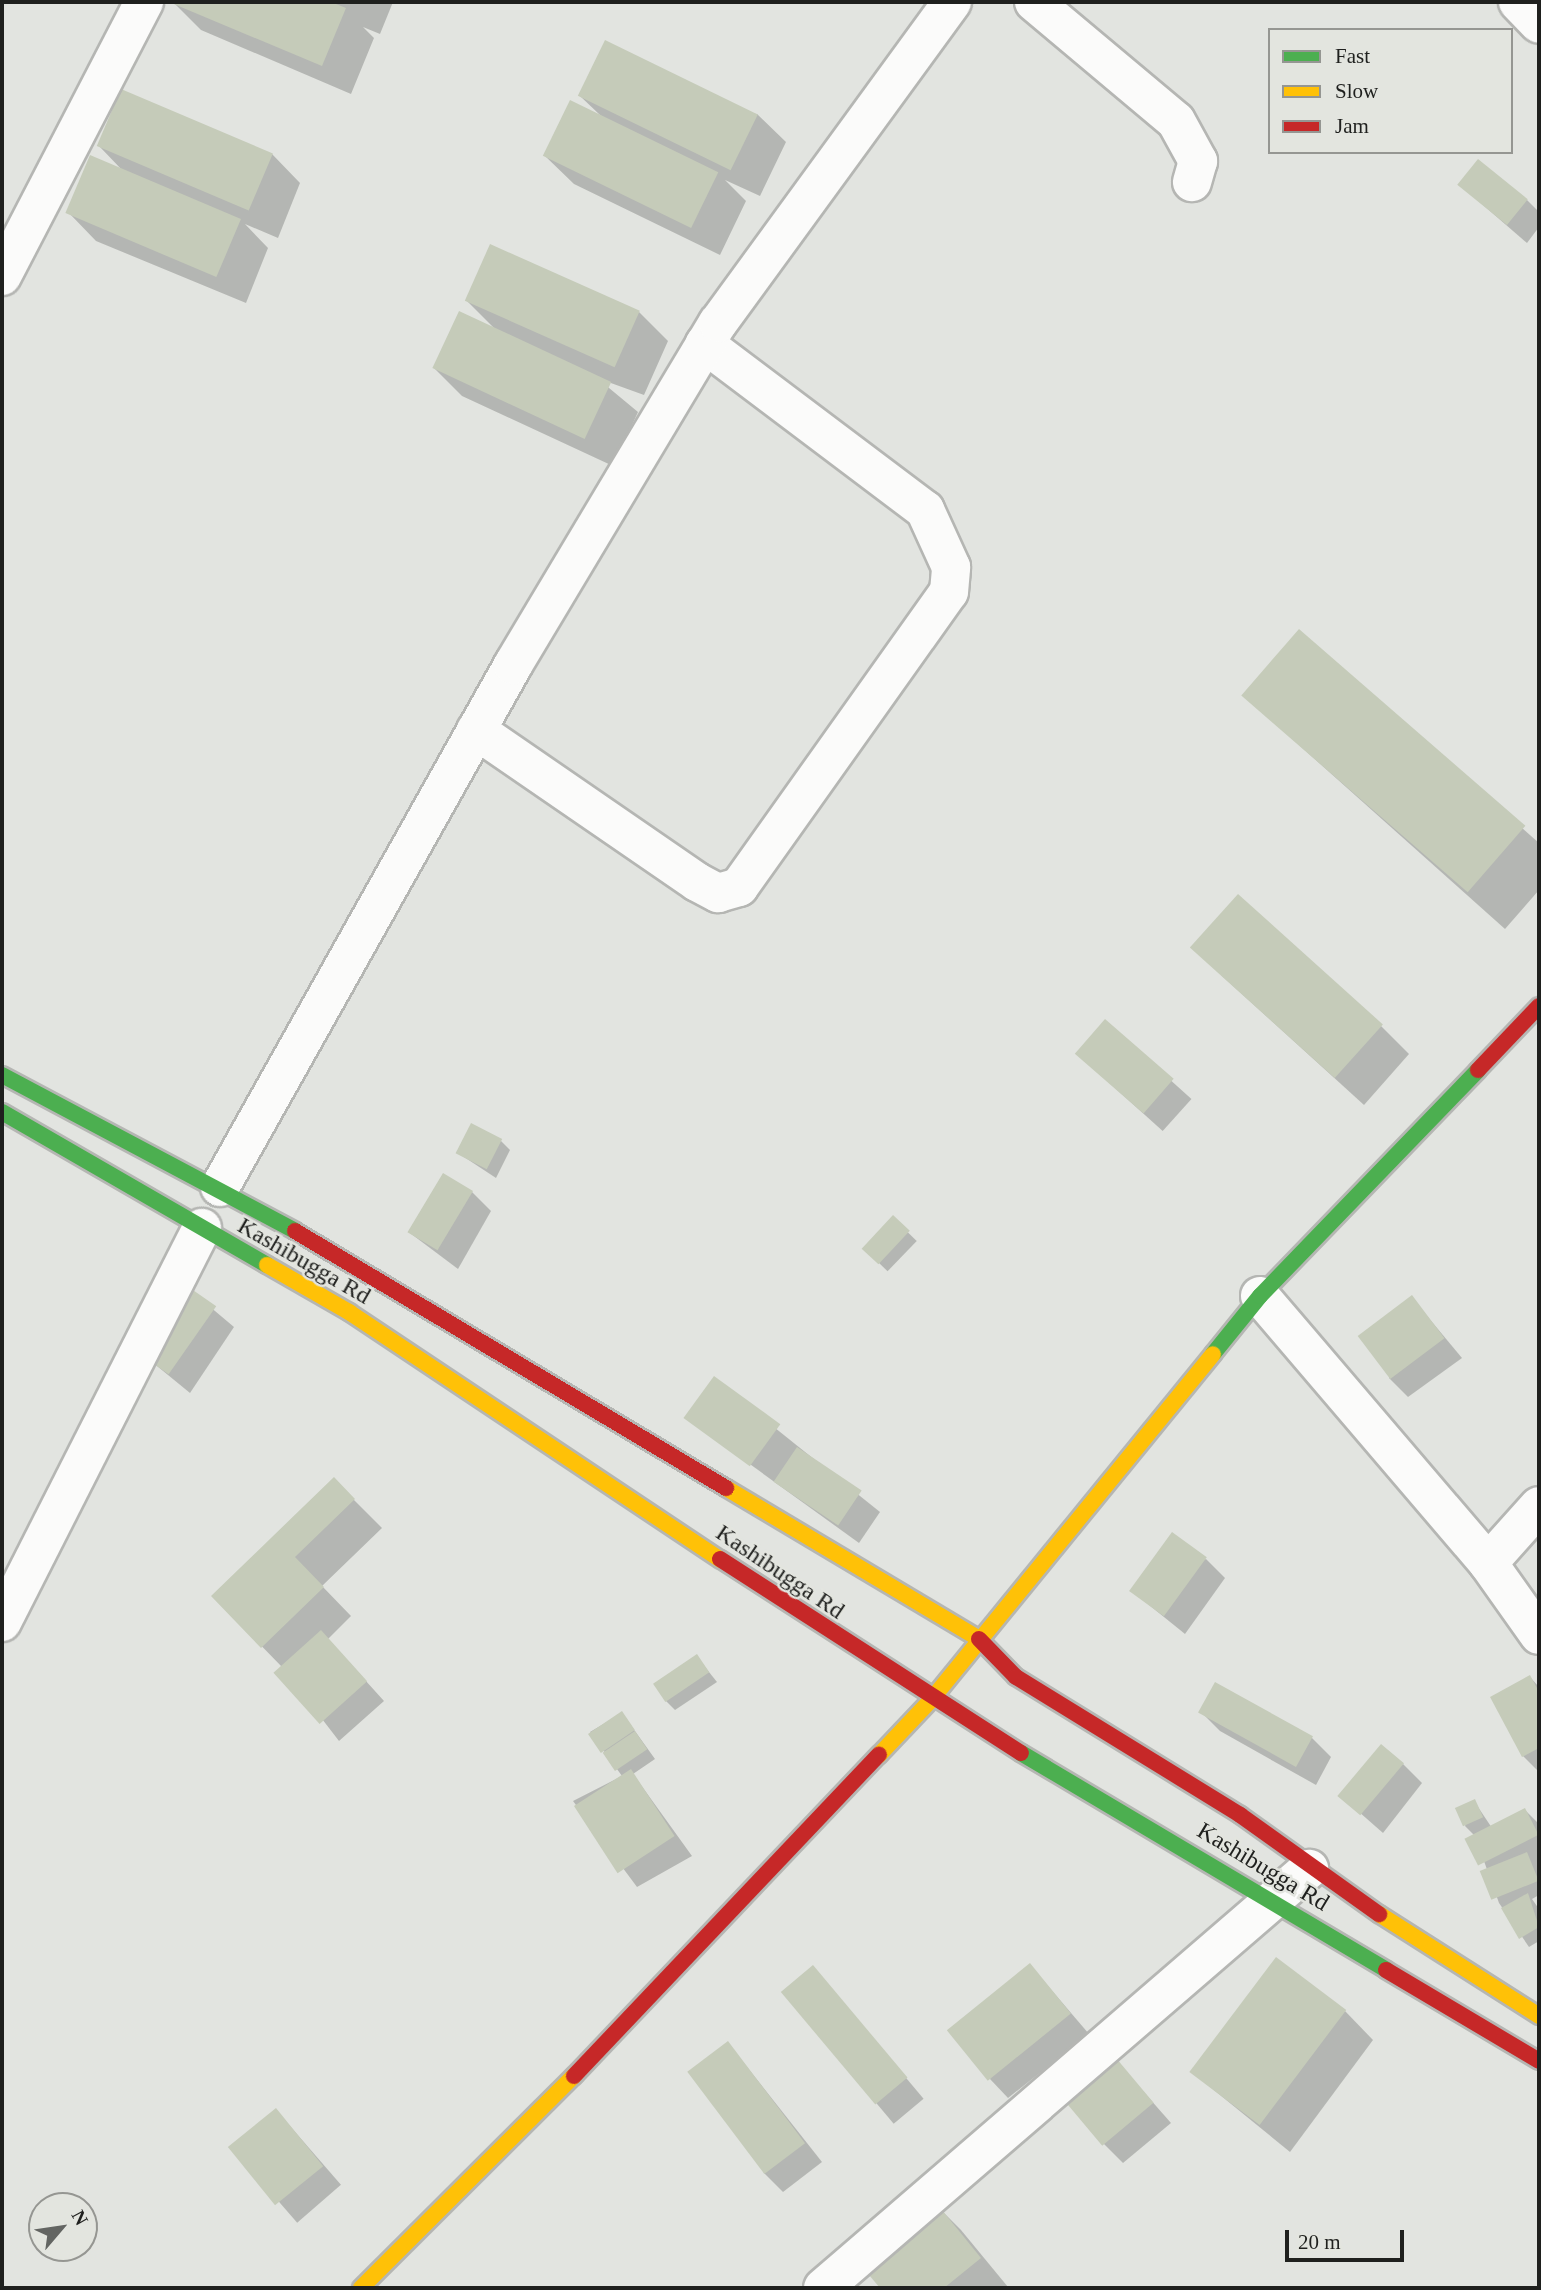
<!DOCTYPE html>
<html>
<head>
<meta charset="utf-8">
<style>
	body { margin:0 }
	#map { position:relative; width:1541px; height:2290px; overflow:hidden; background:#e2e4e0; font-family:Georgia,serif }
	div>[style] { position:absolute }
	.shadow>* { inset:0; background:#0003; transform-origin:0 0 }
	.building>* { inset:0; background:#c5cbb9; transform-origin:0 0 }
	.roads { filter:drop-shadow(2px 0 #b5b6b3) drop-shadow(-2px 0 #b5b6b3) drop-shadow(0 2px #b5b6b3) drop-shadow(0 -2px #b5b6b3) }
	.street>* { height:38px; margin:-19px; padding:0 19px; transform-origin:19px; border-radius:19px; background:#fbfbfa }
	.fast>* { height:16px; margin:-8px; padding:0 8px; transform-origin:8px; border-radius:8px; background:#4caf50 }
	.slow>* { height:16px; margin:-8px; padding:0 8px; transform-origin:8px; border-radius:8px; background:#ffc107 }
	.jam>* { height:16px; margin:-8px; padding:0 8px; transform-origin:8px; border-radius:8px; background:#c62828 }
	span { translate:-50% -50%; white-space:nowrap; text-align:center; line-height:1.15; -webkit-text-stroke:5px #e3e5df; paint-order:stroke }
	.street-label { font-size:24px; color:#1f201e }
	.frame { position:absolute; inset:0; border:4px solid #1f201e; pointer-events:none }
	.legend { position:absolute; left:1268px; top:28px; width:245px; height:126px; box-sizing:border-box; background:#e3e5df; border:2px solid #959692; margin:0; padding:9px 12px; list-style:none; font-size:21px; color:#1f201e }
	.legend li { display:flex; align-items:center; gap:14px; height:35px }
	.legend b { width:35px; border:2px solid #959692 }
	.north { position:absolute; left:28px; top:2192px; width:70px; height:70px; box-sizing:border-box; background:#e3e5df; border:2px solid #959692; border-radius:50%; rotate:61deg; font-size:19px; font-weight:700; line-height:28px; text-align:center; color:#1f201e }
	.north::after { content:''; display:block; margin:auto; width:24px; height:32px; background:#636562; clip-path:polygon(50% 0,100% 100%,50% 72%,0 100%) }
	.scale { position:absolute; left:1285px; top:2230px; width:119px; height:32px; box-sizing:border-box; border:4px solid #1f201e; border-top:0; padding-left:9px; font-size:21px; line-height:24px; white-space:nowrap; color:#1f201e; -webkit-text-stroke:5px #e3e5df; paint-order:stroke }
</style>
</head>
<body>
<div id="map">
	<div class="shadow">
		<div style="clip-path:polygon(173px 2px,393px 2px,380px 34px,363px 27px,374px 38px,351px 94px,201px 30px)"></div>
		<div style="clip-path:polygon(580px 96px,757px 114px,786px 142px,760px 196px,725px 180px,746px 201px,720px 255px,574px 184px,545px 156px,600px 115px)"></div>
		<div style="clip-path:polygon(100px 147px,272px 154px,300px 183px,278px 238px,245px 224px,268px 248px,246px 303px,96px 241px,68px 212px,123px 171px)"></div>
		<div style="clip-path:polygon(1460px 185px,1527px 200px,1539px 212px,1539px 227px,1527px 243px)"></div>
		<div style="clip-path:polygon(467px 301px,639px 312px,668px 341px,644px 395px,597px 378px,638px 412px,613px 466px,462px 396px,434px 368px,497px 331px)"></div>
		<div style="clip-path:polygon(1299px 631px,1539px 843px,1539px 890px,1505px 929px,1243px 695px)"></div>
		<div style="clip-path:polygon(1221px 975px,1381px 1026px,1409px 1054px,1364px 1105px)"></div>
		<div style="left:1106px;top:1022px;width:115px;height:43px;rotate:42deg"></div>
		<div style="clip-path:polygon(501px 1141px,510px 1150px,496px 1178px,458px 1153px)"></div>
		<div style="clip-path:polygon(472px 1192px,491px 1211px,458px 1269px,410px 1233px)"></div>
		<div style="left:893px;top:1218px;width:33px;height:42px;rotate:44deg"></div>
		<div style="clip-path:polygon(190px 1290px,234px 1327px,190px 1393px,146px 1357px)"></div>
		<div style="clip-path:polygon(1412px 1298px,1462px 1358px,1408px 1397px,1389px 1378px)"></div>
		<div style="clip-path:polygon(714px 1379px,880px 1512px,859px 1543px,686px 1418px)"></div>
		<div style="clip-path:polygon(334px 1480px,382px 1528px,322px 1586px,351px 1616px,328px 1639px,384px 1701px,339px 1741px,282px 1667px,213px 1596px)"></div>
		<div style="clip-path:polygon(1206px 1559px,1225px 1578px,1185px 1634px,1133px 1592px)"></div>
		<div style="clip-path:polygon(697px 1657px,717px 1682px,675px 1710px,666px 1701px)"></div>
		<div style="clip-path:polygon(1530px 1677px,1539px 1687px,1539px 1772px,1523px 1756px)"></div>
		<div style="clip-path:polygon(1201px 1712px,1312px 1738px,1331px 1757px,1316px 1785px,1220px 1731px)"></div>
		<div style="clip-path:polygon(622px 1713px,655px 1759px,633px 1774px,692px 1856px,637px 1887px,573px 1801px,622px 1776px,590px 1732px)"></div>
		<div style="clip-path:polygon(1403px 1764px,1422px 1783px,1383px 1833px,1342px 1797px)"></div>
		<div style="clip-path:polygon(1474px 1801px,1492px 1828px,1525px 1810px,1539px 1824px,1539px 1895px,1532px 1899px,1539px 1909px,1539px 1941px,1529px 1947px,1499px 1903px,1475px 1836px,1465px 1826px)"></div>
		<div style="clip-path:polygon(1030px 1965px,1089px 2034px,1008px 2098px,990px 2079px)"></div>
		<div style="left:813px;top:1967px;width:172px;height:39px;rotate:50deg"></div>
		<div style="clip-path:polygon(1345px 2011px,1373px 2040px,1290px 2152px,1193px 2073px)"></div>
		<div style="clip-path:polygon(728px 2043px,822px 2162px,783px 2192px,764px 2173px)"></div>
		<div style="clip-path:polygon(1106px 2049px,1171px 2123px,1123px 2163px,1104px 2144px)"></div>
		<div style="left:276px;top:2110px;width:99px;height:58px;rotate:49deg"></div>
		<div style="clip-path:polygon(933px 2202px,961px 2230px,1008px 2287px,883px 2288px,861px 2262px)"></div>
	</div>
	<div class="building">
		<div style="clip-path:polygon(169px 2px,331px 2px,346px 8px,322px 66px)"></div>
		<div style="left:605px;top:40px;width:170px;height:62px;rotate:26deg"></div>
		<div style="left:121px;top:89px;width:165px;height:62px;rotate:23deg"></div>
		<div style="left:570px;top:100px;width:165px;height:62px;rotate:26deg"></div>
		<div style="left:90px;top:155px;width:164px;height:63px;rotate:23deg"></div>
		<div style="left:1478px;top:159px;width:64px;height:33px;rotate:39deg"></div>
		<div style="left:490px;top:244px;width:164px;height:62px;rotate:24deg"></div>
		<div style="left:459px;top:311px;width:168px;height:63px;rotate:25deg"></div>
		<div style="left:1299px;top:629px;width:300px;height:88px;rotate:41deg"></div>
		<div style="left:1238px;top:894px;width:195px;height:72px;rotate:42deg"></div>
		<div style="left:1105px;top:1019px;width:91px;height:46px;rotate:41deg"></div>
		<div style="left:471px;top:1123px;width:35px;height:34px;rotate:27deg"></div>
		<div style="left:443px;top:1173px;width:35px;height:69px;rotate:31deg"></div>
		<div style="left:893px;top:1215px;width:23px;height:46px;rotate:43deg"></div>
		<div style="left:190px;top:1288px;width:32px;height:83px;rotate:35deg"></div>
		<div style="left:1412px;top:1295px;width:54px;height:68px;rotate:53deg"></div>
		<div style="left:714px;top:1376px;width:82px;height:52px;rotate:36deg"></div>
		<div style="left:797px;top:1447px;width:78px;height:42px;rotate:34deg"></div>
		<div style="clip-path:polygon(334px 1477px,355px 1499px,295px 1557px,324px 1587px,261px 1648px,211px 1596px)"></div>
		<div style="left:1172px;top:1532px;width:43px;height:73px;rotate:36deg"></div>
		<div style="left:321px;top:1630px;width:69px;height:64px;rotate:48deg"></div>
		<div style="left:697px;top:1654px;width:22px;height:53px;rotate:56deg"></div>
		<div style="clip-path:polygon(1530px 1675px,1539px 1692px,1539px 1748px,1522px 1757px,1490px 1697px)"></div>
		<div style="left:1215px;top:1682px;width:112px;height:35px;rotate:29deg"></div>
		<div style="left:622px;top:1711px;width:23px;height:41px;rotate:56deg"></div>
		<div style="left:635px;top:1731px;width:22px;height:39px;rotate:56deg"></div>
		<div style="left:1381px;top:1744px;width:30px;height:68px;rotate:40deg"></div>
		<div style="left:631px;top:1769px;width:80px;height:68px;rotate:57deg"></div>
		<div style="left:1475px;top:1799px;width:20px;height:22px;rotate:66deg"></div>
		<div style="left:1525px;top:1808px;width:30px;height:68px;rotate:63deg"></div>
		<div style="left:1527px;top:1852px;width:31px;height:51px;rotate:68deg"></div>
		<div style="clip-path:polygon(1528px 1893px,1539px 1927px,1519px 1939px,1501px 1908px)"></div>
		<div style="left:1276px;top:1957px;width:88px;height:144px;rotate:37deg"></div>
		<div style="left:1030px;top:1963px;width:65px;height:107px;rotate:51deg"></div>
		<div style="left:813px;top:1965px;width:147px;height:42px;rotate:50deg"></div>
		<div style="left:728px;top:2041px;width:128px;height:51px;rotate:53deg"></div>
		<div style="left:1106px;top:2046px;width:74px;height:67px;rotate:50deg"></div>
		<div style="left:276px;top:2108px;width:75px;height:62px;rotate:51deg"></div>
		<div style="clip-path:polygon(933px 2199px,981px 2258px,944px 2288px,880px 2288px,858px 2262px)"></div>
	</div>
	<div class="roads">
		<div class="street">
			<div style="left:1034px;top:2px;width:185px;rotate:40deg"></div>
			<div style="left:1176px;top:121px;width:46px;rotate:61.2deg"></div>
			<div style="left:1198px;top:161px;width:22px;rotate:106deg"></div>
			<div style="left:1518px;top:2px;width:30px;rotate:46deg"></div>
			<div style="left:2px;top:276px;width:309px;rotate:-62.6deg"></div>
			<div style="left:476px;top:730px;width:268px;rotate:34.5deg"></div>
			<div style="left:697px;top:882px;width:24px;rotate:28deg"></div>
			<div style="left:718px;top:893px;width:22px;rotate:-16deg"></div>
			<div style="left:739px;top:887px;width:362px;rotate:-54.6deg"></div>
			<div style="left:949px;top:592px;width:25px;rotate:-85deg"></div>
			<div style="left:951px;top:567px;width:63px;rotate:-114.5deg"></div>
			<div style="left:925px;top:510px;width:276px;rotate:-143deg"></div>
			<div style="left:220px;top:1187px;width:599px;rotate:-60.69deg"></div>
			<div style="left:513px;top:665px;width:399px;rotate:-59.1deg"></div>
			<div style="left:718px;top:323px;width:397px;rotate:-53.9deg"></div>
			<div style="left:1260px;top:1296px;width:351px;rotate:49.5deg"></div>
			<div style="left:1488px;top:1563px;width:88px;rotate:54.7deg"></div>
			<div style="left:1488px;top:1563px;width:76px;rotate:-48.2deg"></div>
			<div style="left:2px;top:1622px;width:442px;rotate:-63.1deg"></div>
			<div style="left:823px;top:2288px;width:642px;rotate:-40.77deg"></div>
		</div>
		<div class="fast">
			<div style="left:2px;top:1075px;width:332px;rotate:28deg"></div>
			<div style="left:2px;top:1112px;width:306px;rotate:30deg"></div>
			<div style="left:1213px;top:1354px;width:75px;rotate:-51deg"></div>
			<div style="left:1260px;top:1296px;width:314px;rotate:-46deg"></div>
			<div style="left:1021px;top:1753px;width:425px;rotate:30.7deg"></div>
		</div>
		<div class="slow">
			<div style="left:267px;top:1265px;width:95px;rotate:29.8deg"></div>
			<div style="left:349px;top:1312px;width:446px;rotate:33.7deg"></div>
			<div style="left:726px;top:1488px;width:295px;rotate:30.8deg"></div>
			<div style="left:879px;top:1755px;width:76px;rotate:-46.6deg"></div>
			<div style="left:931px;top:1700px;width:446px;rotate:-50.8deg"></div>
			<div style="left:1379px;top:1914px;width:190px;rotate:32.5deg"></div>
			<div style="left:361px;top:2288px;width:301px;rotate:-44.9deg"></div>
		</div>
		<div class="jam">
			<div style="left:1478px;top:1070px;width:88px;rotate:-46.4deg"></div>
			<div style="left:295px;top:1231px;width:502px;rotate:30.81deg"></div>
			<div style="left:720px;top:1559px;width:358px;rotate:32.8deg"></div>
			<div style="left:979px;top:1639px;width:53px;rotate:45.8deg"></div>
			<div style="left:1016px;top:1677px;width:263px;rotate:31.6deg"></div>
			<div style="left:1240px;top:1815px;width:171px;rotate:35.5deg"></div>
			<div style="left:1386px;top:1970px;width:178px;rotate:30.7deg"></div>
			<div style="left:574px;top:2076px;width:443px;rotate:-46.5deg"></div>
		</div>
	</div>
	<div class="street-label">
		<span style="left:304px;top:1261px;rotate:30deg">Kashibugga Rd</span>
		<span style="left:780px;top:1572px;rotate:34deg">Kashibugga Rd</span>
		<span style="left:1263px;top:1867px;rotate:31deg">Kashibugga Rd</span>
	</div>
	<div class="frame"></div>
	<ul class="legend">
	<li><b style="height:9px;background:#4caf50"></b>Fast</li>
	<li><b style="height:9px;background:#ffc107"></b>Slow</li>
	<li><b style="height:9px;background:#c62828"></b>Jam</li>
	</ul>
	<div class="north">N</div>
	<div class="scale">20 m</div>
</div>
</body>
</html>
